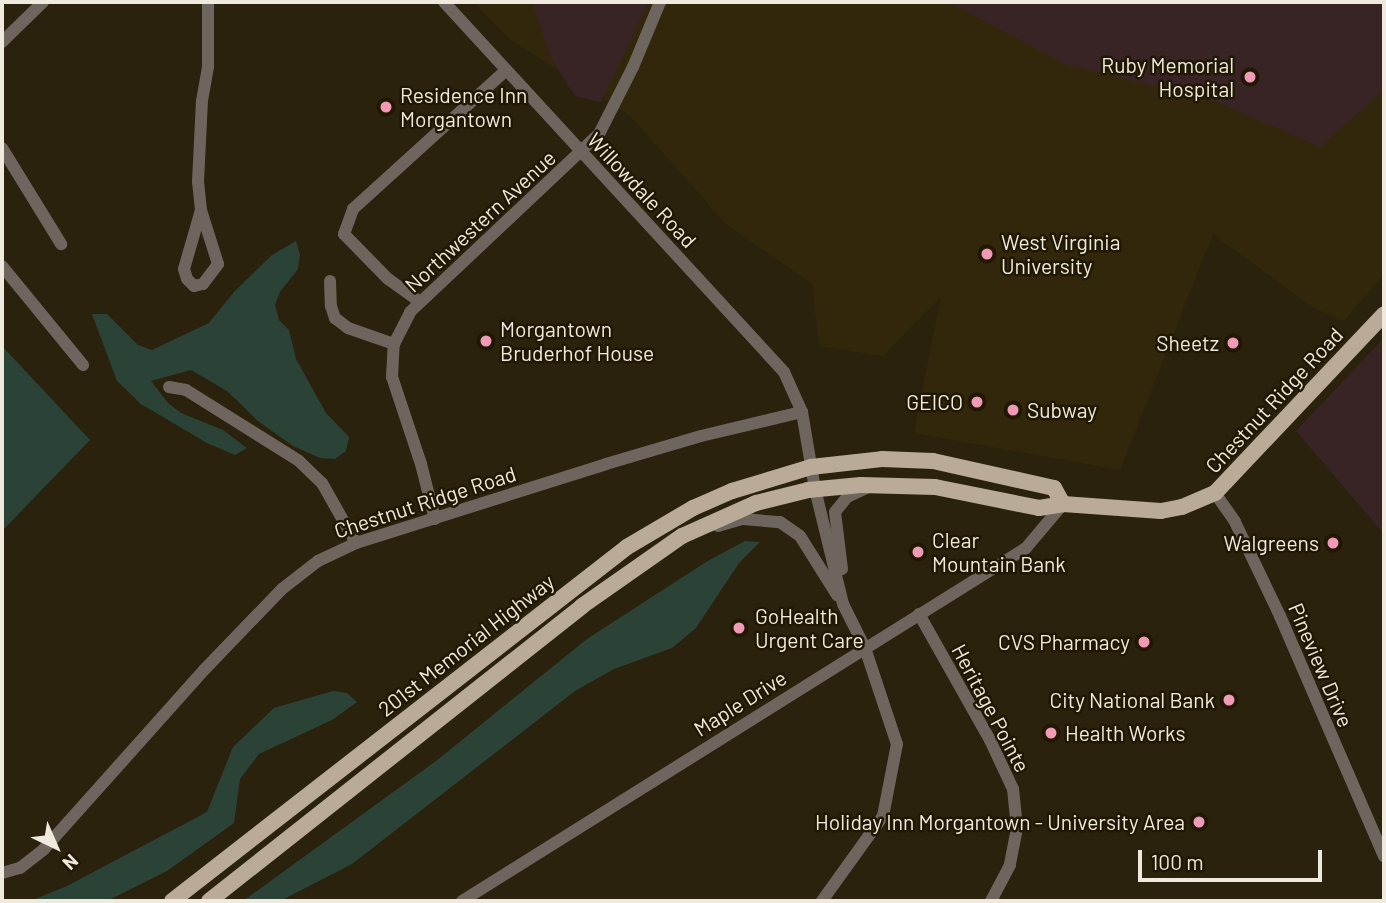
<!DOCTYPE html>
<html>
<head>
<meta charset="utf-8">
<style>
	body { margin:0 }
	#map { position:relative; width:1386px; height:903px; overflow:hidden; background:#2a220d; font-family:Barlow,sans-serif }
	div>[style] { position:absolute }
	.commercial>* { inset:0; background:#382425 }
	.built>* { inset:0; background:#32270a }
	.medical>* { inset:0; background:#382424 }
	.green>* { inset:0; background:#2b4337 }
	.minor>* { height:12px; margin:-6px; padding:0 6px; transform-origin:6px; border-radius:6px; background:#6e665e }
	.major>* { height:16px; margin:-8px; padding:0 8px; transform-origin:8px; border-radius:8px; background:#baaa98 }
	.dots>* { width:19px; height:19px; translate:-50% -50%; box-sizing:border-box; border:4px solid #201804; border-radius:50% }
	span { translate:-50% -50%; white-space:nowrap; text-align:center; line-height:1.15; -webkit-text-stroke:5px #201804; paint-order:stroke }
	.poi-label { font-size:21px; color:#efeadd }
	.right { translate:-100% -50%; text-align:right }
	.left { translate:0 -50%; text-align:left }
	.street-label { font-size:21px; color:#efeadd }
	.frame { position:absolute; inset:0; border:4px solid #efeadd; pointer-events:none }
	.north { position:absolute; left:21px; top:812px; width:70px; height:70px; -webkit-text-stroke:5px #201804; paint-order:stroke; rotate:136deg; font-size:19px; font-weight:700; line-height:28px; text-align:center; color:#efeadd }
	.north::after { content:''; display:block; margin:auto; width:24px; height:32px; background:#efeadd; clip-path:polygon(50% 0,100% 100%,50% 72%,0 100%) }
	.scale { position:absolute; left:1138px; top:850px; width:184px; height:32px; box-sizing:border-box; border:4px solid #efeadd; border-top:0; padding-left:9px; font-size:21px; line-height:24px; white-space:nowrap; color:#efeadd; -webkit-text-stroke:5px #201804; paint-order:stroke }
</style>
</head>
<body>
<div id="map">
	<div class="commercial">
		<div style="clip-path:polygon(1384px 338px,1384px 534px,1296px 431px)"></div>
	</div>
	<div class="built">
		<div style="clip-path:polygon(473px 2px,1384px 2px,1384px 274px,1344px 321px,1312px 307px,1213px 234px,1120px 470px,914px 433px,941px 297px,883px 356px,819px 346px,812px 284px,726px 224px,629px 115px,512px 41px)"></div>
	</div>
	<div class="medical">
		<div style="clip-path:polygon(532px 2px,649px 2px,601px 102px,575px 96px,551px 59px)"></div>
		<div style="clip-path:polygon(948px 2px,1384px 2px,1384px 90px,1320px 147px,1217px 102px,1065px 64px)"></div>
	</div>
	<div class="green">
		<div style="clip-path:polygon(296px 241px,300px 255px,298px 269px,280px 292px,275px 305px,279px 320px,289px 330px,296px 359px,326px 413px,349px 437px,346px 451px,335px 459px,320px 458px,293px 446px,258px 421px,227px 391px,191px 370px,151px 381px,168px 403px,181px 413px,223px 430px,247px 448px,235px 455px,207px 443px,141px 404px,117px 381px,92px 314px,107px 314px,138px 345px,152px 350px,209px 323px,234px 292px,272px 255px)"></div>
		<div style="clip-path:polygon(2px 346px,90px 440px,2px 531px)"></div>
		<div style="clip-path:polygon(745px 541px,760px 542px,739px 563px,696px 628px,672px 648px,614px 669px,575px 691px,352px 864px,280px 901px,243px 901px,436px 761px,587px 639px,706px 562px)"></div>
		<div style="clip-path:polygon(333px 691px,347px 693px,357px 702px,332px 720px,259px 754px,240px 779px,234px 823px,167px 871px,107px 901px,30px 901px,67px 886px,207px 812px,233px 747px,274px 708px)"></div>
	</div>
	<div class="minor">
		<div style="left:444px;top:2px;width:502px;rotate:47.42deg"></div>
		<div style="left:784px;top:372px;width:44px;rotate:65.8deg"></div>
		<div style="left:802px;top:412px;width:78px;rotate:80.4deg"></div>
		<div style="left:815px;top:489px;width:118px;rotate:76.3deg"></div>
		<div style="left:843px;top:604px;width:49px;rotate:63.4deg"></div>
		<div style="left:865px;top:648px;width:101px;rotate:71.6deg"></div>
		<div style="left:897px;top:744px;width:73px;rotate:101deg"></div>
		<div style="left:883px;top:816px;width:105px;rotate:125.7deg"></div>
		<div style="left:2px;top:42px;width:57px;rotate:-44.3deg"></div>
		<div style="left:2px;top:148px;width:113px;rotate:58.4deg"></div>
		<div style="left:201px;top:210px;width:61px;rotate:106.1deg"></div>
		<div style="left:184px;top:269px;width:10px;rotate:73deg"></div>
		<div style="left:187px;top:279px;width:10px;rotate:45deg"></div>
		<div style="left:194px;top:286px;width:9px;rotate:-13deg"></div>
		<div style="left:203px;top:284px;width:25px;rotate:-53deg"></div>
		<div style="left:218px;top:264px;width:57px;rotate:-107.5deg"></div>
		<div style="left:201px;top:210px;width:28px;rotate:-96deg"></div>
		<div style="left:198px;top:182px;width:81px;rotate:-87.2deg"></div>
		<div style="left:202px;top:101px;width:36px;rotate:-80deg"></div>
		<div style="left:208px;top:66px;width:64px;rotate:-90deg"></div>
		<div style="left:2px;top:266px;width:128px;rotate:50.7deg"></div>
		<div style="left:330px;top:281px;width:25px;rotate:88deg"></div>
		<div style="left:331px;top:306px;width:13px;rotate:72deg"></div>
		<div style="left:335px;top:318px;width:16px;rotate:38deg"></div>
		<div style="left:348px;top:328px;width:49px;rotate:19.2deg"></div>
		<div style="left:420px;top:302px;width:39px;rotate:-144deg"></div>
		<div style="left:388px;top:279px;width:63px;rotate:-134.4deg"></div>
		<div style="left:344px;top:234px;width:27px;rotate:-70deg"></div>
		<div style="left:353px;top:209px;width:205px;rotate:-42.2deg"></div>
		<div style="left:169px;top:387px;width:17px;rotate:10deg"></div>
		<div style="left:186px;top:390px;width:133px;rotate:32.1deg"></div>
		<div style="left:299px;top:461px;width:32px;rotate:44deg"></div>
		<div style="left:322px;top:483px;width:69px;rotate:60.5deg"></div>
		<div style="left:1215px;top:493px;width:35px;rotate:55deg"></div>
		<div style="left:1235px;top:522px;width:104px;rotate:64.4deg"></div>
		<div style="left:1280px;top:616px;width:262px;rotate:66.6deg"></div>
		<div style="left:435px;top:519px;width:57px;rotate:-104.3deg"></div>
		<div style="left:421px;top:464px;width:92px;rotate:-108.4deg"></div>
		<div style="left:392px;top:377px;width:33px;rotate:-87deg"></div>
		<div style="left:394px;top:344px;width:36px;rotate:-63deg"></div>
		<div style="left:410px;top:312px;width:260px;rotate:-43.3deg"></div>
		<div style="left:599px;top:134px;width:75px;rotate:-63.1deg"></div>
		<div style="left:633px;top:67px;width:70px;rotate:-67.4deg"></div>
		<div style="left:718px;top:526px;width:26px;rotate:-16deg"></div>
		<div style="left:743px;top:519px;width:37px;rotate:5deg"></div>
		<div style="left:780px;top:522px;width:24px;rotate:35deg"></div>
		<div style="left:800px;top:536px;width:70px;rotate:57.9deg"></div>
		<div style="left:842px;top:569px;width:57px;rotate:-97deg"></div>
		<div style="left:835px;top:512px;width:19px;rotate:-51deg"></div>
		<div style="left:847px;top:497px;width:23px;rotate:-25deg"></div>
		<div style="left:919px;top:614px;width:145px;rotate:60.6deg"></div>
		<div style="left:990px;top:740px;width:54px;rotate:64.9deg"></div>
		<div style="left:1013px;top:789px;width:39px;rotate:84deg"></div>
		<div style="left:1017px;top:828px;width:38px;rotate:101deg"></div>
		<div style="left:1010px;top:865px;width:41px;rotate:117.8deg"></div>
		<div style="left:2px;top:873px;width:19px;rotate:-16deg"></div>
		<div style="left:20px;top:868px;width:31px;rotate:-38deg"></div>
		<div style="left:44px;top:849px;width:240px;rotate:-48.2deg"></div>
		<div style="left:204px;top:670px;width:112px;rotate:-46.1deg"></div>
		<div style="left:282px;top:589px;width:46px;rotate:-37.9deg"></div>
		<div style="left:318px;top:561px;width:42px;rotate:-25.3deg"></div>
		<div style="left:356px;top:543px;width:262px;rotate:-17.5deg"></div>
		<div style="left:606px;top:464px;width:99px;rotate:-16.4deg"></div>
		<div style="left:701px;top:436px;width:104px;rotate:-13.4deg"></div>
		<div style="left:462px;top:901px;width:665px;rotate:-32.04deg"></div>
		<div style="left:1026px;top:548px;width:57px;rotate:-49.9deg"></div>
	</div>
	<div class="major">
		<div style="left:172px;top:901px;width:576px;rotate:-37.88deg"></div>
		<div style="left:627px;top:547px;width:77px;rotate:-30.6deg"></div>
		<div style="left:693px;top:508px;width:43px;rotate:-23.6deg"></div>
		<div style="left:732px;top:491px;width:83px;rotate:-16.9deg"></div>
		<div style="left:811px;top:467px;width:71px;rotate:-6.4deg"></div>
		<div style="left:882px;top:459px;width:51px;rotate:2.2deg"></div>
		<div style="left:933px;top:461px;width:124px;rotate:12.6deg"></div>
		<div style="left:1054px;top:488px;width:18px;rotate:61deg"></div>
		<div style="left:209px;top:901px;width:476px;rotate:-38.3deg"></div>
		<div style="left:582px;top:606px;width:122px;rotate:-35deg"></div>
		<div style="left:682px;top:536px;width:81px;rotate:-24deg"></div>
		<div style="left:756px;top:503px;width:54px;rotate:-14deg"></div>
		<div style="left:808px;top:490px;width:53px;rotate:-5.4deg"></div>
		<div style="left:861px;top:485px;width:74px;rotate:1.5deg"></div>
		<div style="left:935px;top:487px;width:106px;rotate:11.4deg"></div>
		<div style="left:1039px;top:508px;width:24px;rotate:-9deg"></div>
		<div style="left:1063px;top:504px;width:98px;rotate:4.1deg"></div>
		<div style="left:1161px;top:511px;width:21px;rotate:-11deg"></div>
		<div style="left:1182px;top:507px;width:36px;rotate:-23deg"></div>
		<div style="left:1215px;top:493px;width:246px;rotate:-46.6deg"></div>
	</div>
	<div class="dots">
		<div style="left:1250px;top:77px;background:#f09ab5"></div>
		<div style="left:386px;top:107px;background:#f09ab5"></div>
		<div style="left:987px;top:254px;background:#f09ab5"></div>
		<div style="left:486px;top:341px;background:#f09ab5"></div>
		<div style="left:1233px;top:343px;background:#f09ab5"></div>
		<div style="left:977px;top:402px;background:#f09ab5"></div>
		<div style="left:1013px;top:410px;background:#f09ab5"></div>
		<div style="left:1333px;top:543px;background:#f09ab5"></div>
		<div style="left:918px;top:552px;background:#f09ab5"></div>
		<div style="left:739px;top:628px;background:#f09ab5"></div>
		<div style="left:1144px;top:642px;background:#f09ab5"></div>
		<div style="left:1229px;top:700px;background:#f09ab5"></div>
		<div style="left:1051px;top:733px;background:#f09ab5"></div>
		<div style="left:1199px;top:822px;background:#f09ab5"></div>
	</div>
	<div class="poi-label">
		<span class="right" style="left:1234px;top:77px">Ruby Memorial<br>Hospital</span>
		<span class="left" style="left:400px;top:107px">Residence Inn<br>Morgantown</span>
		<span class="left" style="left:1001px;top:254px">West Virginia<br>University</span>
		<span class="left" style="left:500px;top:341px">Morgantown<br>Bruderhof House</span>
		<span class="right" style="left:1219px;top:343px">Sheetz</span>
		<span class="right" style="left:963px;top:402px">GEICO</span>
		<span class="left" style="left:1027px;top:410px">Subway</span>
		<span class="left" style="left:932px;top:552px">Clear<br>Mountain Bank</span>
		<span class="right" style="left:1319px;top:543px">Walgreens</span>
		<span class="left" style="left:755px;top:628px">GoHealth<br>Urgent Care</span>
		<span class="right" style="left:1130px;top:642px">CVS Pharmacy</span>
		<span class="right" style="left:1215px;top:700px">City National Bank</span>
		<span class="left" style="left:1065px;top:733px">Health Works</span>
		<span class="right" style="left:1185px;top:822px">Holiday Inn Morgantown - University Area</span>
	</div>
	<div class="street-label">
		<span style="left:642px;top:190px;rotate:47deg">Willowdale Road</span>
		<span style="left:480px;top:221px;rotate:-43deg">Northwestern Avenue</span>
		<span style="left:1274px;top:400px;rotate:-47deg">Chestnut Ridge Road</span>
		<span style="left:425px;top:502px;rotate:-18deg">Chestnut Ridge Road</span>
		<span style="left:466px;top:645px;rotate:-38deg">201st Memorial Highway</span>
		<span style="left:1321px;top:665px;rotate:67deg">Pineview Drive</span>
		<span style="left:740px;top:703px;rotate:-32deg">Maple Drive</span>
		<span style="left:991px;top:708px;rotate:62deg">Heritage Pointe</span>
	</div>
	<div class="frame"></div>
	<div class="north">N</div>
	<div class="scale">100 m</div>
</div>
</body>
</html>
